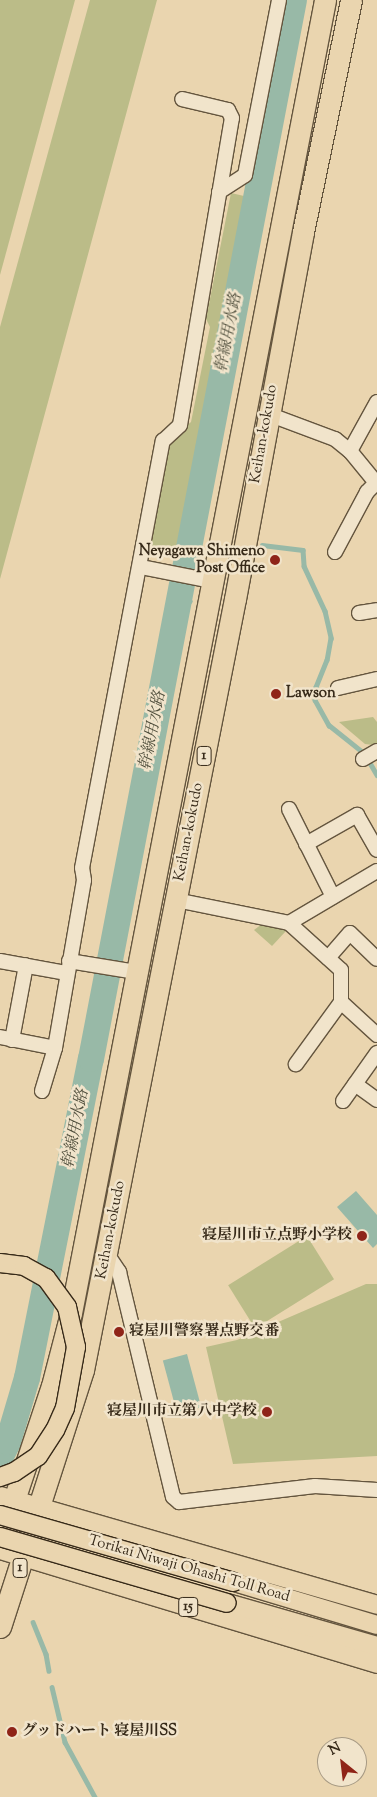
<!DOCTYPE html>
<html>
<head>
<meta charset="utf-8">
<style>
	body { margin:0 }
	#map { position:relative; width:377px; height:1797px; overflow:hidden; background:#ead5af; font-family:"Sorts Mill Goudy","Noto Serif JP",serif }
	div>[style] { position:absolute }
	.green>* { inset:0; background:#bbbc88; transform-origin:0 0 }
	.water>* { inset:0; background:#98b9a7; transform-origin:0 0 }
	.stream>* { height:4.5px; margin:-2.25px; padding:0 2.25px; transform-origin:2.25px; border-radius:2.25px; background:#98b9a7 }
	.river>* { height:26px; margin:-13px; padding:0 13px; transform-origin:13px; border-radius:13px; background:#98b9a7 }
	.roads { filter:drop-shadow(1px 0 #64553e) drop-shadow(-1px 0 #64553e) drop-shadow(0 1px #64553e) drop-shadow(0 -1px #64553e) }
	.minor>* { height:14px; margin:-7px; padding:0 7px; transform-origin:7px; border-radius:7px; background:#f1e4cb }
	.major>* { height:18px; margin:-9px; padding:0 9px; transform-origin:9px; border-radius:9px; background:#ead5af }
	.highway>* { height:21px; margin:-10.5px; padding:0 10.5px; transform-origin:10.5px; border-radius:10.5px; background:#ead5af }
	.bridges { filter:drop-shadow(1px 0 #372a19) drop-shadow(-1px 0 #372a19) drop-shadow(0 1px #372a19) drop-shadow(0 -1px #372a19) }
	.major-bridge>* { height:18px; margin:-9px; padding:0 9px; transform-origin:9px; border-radius:9px; background:#ead5af }
	.dots>* { width:14px; height:14px; translate:-50% -50%; box-sizing:border-box; border:2px solid #f1e4cb; border-radius:50% }
	span { translate:-50% -50%; white-space:nowrap; text-align:center; line-height:1.15; -webkit-text-stroke:5px #f1e4cb; paint-order:stroke }
	.shield-label span { padding:1px 4px; background:#f1e4cb; border:1px solid; border-radius:4px; -webkit-text-stroke-width:0 }
	.shield-label { font-size:14px; color:#372a19; font-weight:700 }
	.street-label { font-size:15px; color:#372a19 }
	.poi-label { font-size:15px; color:#372a19; font-weight:700 }
	.right { translate:-100% -50%; text-align:right }
	.left { translate:0 -50%; text-align:left }
	.water-label { font-size:16px; color:#4f4e3c; font-style:italic }
	.north { position:absolute; left:317px; top:1737px; width:50px; height:50px; box-sizing:border-box; background:#f1e4cb; border:1px solid #a79a84; border-radius:50%; rotate:331deg; font-size:14px; font-weight:700; line-height:20px; text-align:center; color:#372a19 }
	.north::after { content:''; display:block; margin:auto; width:18px; height:22px; background:#8f2418; clip-path:polygon(50% 0,100% 100%,50% 72%,0 100%) }
</style>
</head>
<body>
<div id="map">
	<div class="green">
		<div style="clip-path:polygon(0 0,75px 0,0 275px)"></div>
		<div style="clip-path:polygon(90px 0,157px 0,0 579px,0 327px)"></div>
		<div style="clip-path:polygon(231px 193px,244px 196px,175px 558px,149px 554px,171px 439px,191px 422px,210px 327px,206px 319px)"></div>
		<div style="clip-path:polygon(373px 717px,377px 722px,377px 744px,373px 745px,365px 744px,339px 722px)"></div>
		<div style="clip-path:polygon(262px 924px,282px 928px,286px 931px,272px 946px,254px 930px)"></div>
		<div style="left:307px;top:1236px;width:51px;height:93px;rotate:58deg"></div>
		<div style="clip-path:polygon(366px 1284px,377px 1284px,377px 1456px,233px 1464px,206px 1347px,237px 1340px)"></div>
	</div>
	<div class="water">
		<div style="clip-path:polygon(356px 1191px,377px 1215px,377px 1244px,373px 1248px,337px 1207px)"></div>
		<div style="left:187px;top:1354px;width:55px;height:25px;rotate:75deg"></div>
	</div>
	<div class="stream">
		<div style="left:190px;top:535px;width:11px;rotate:5deg"></div>
		<div style="left:262px;top:545px;width:41px;rotate:7deg"></div>
		<div style="left:303px;top:550px;width:16px;rotate:86deg"></div>
		<div style="left:304px;top:566px;width:50px;rotate:65deg"></div>
		<div style="left:325px;top:611px;width:28px;rotate:77deg"></div>
		<div style="left:331px;top:638px;width:22px;rotate:100deg"></div>
		<div style="left:327px;top:660px;width:29px;rotate:112deg"></div>
		<div style="left:316px;top:687px;width:13px;rotate:94deg"></div>
		<div style="left:315px;top:700px;width:29px;rotate:61deg"></div>
		<div style="left:329px;top:725px;width:45px;rotate:38.7deg"></div>
		<div style="left:179px;top:592px;width:14px;rotate:39deg"></div>
		<div style="left:369px;top:761px;width:16px;rotate:60deg"></div>
		<div style="left:33px;top:1622px;width:35px;rotate:68deg"></div>
		<div style="left:46px;top:1654px;width:17px;rotate:80deg"></div>
		<div style="left:52px;top:1687px;width:57px;rotate:76.7deg"></div>
		<div style="left:65px;top:1742px;width:63px;rotate:61.4deg"></div>
	</div>
	<div class="river">
		<div style="left:0;top:1458px;width:18px;rotate:-63deg"></div>
		<div style="left:8px;top:1442px;width:67px;rotate:-73.5deg"></div>
		<div style="left:27px;top:1378px;width:325px;rotate:-78.7deg"></div>
		<div style="left:91px;top:1059px;width:1078px;rotate:-79.15deg"></div>
	</div>
	<div class="roads">
		<div class="minor">
			<div style="left:219px;top:192px;width:31px;rotate:-33deg"></div>
			<div style="left:245px;top:175px;width:178px;rotate:-79deg"></div>
			<div style="left:268px;top:414px;width:72px;rotate:20.5deg"></div>
			<div style="left:335px;top:439px;width:19px;rotate:39deg"></div>
			<div style="left:350px;top:451px;width:43px;rotate:50.7deg"></div>
			<div style="left:350px;top:451px;width:56px;rotate:-61.1deg"></div>
			<div style="left:335px;top:552px;width:68px;rotate:-61.9deg"></div>
			<div style="left:367px;top:492px;width:13px;rotate:-45deg"></div>
			<div style="left:141px;top:567px;width:72px;rotate:11.2deg"></div>
			<div style="left:359px;top:613px;width:18px;rotate:-9deg"></div>
			<div style="left:338px;top:688px;width:40px;rotate:-13deg"></div>
			<div style="left:363px;top:759px;width:16px;rotate:-30deg"></div>
			<div style="left:289px;top:809px;width:98px;rotate:63.4deg"></div>
			<div style="left:306px;top:844px;width:59px;rotate:-29.6deg"></div>
			<div style="left:357px;top:815px;width:40px;rotate:60.3deg"></div>
			<div style="left:176px;top:900px;width:115px;rotate:11.5deg"></div>
			<div style="left:289px;top:923px;width:70px;rotate:42.1deg"></div>
			<div style="left:341px;top:970px;width:32px;rotate:90deg"></div>
			<div style="left:341px;top:1002px;width:77px;rotate:126deg"></div>
			<div style="left:289px;top:923px;width:102px;rotate:-30.6deg"></div>
			<div style="left:328px;top:958px;width:33px;rotate:-49deg"></div>
			<div style="left:350px;top:933px;width:37px;rotate:44deg"></div>
			<div style="left:0;top:961px;width:68px;rotate:10.2deg"></div>
			<div style="left:69px;top:961px;width:68px;rotate:9.3deg"></div>
			<div style="left:341px;top:1002px;width:49px;rotate:42.5deg"></div>
			<div style="left:0;top:1037px;width:56px;rotate:11.3deg"></div>
			<div style="left:12px;top:1040px;width:76px;rotate:-79.4deg"></div>
			<div style="left:355px;top:1084px;width:27px;rotate:36deg"></div>
			<div style="left:42px;top:1091px;width:45px;rotate:-73.2deg"></div>
			<div style="left:55px;top:1048px;width:170px;rotate:-80.2deg"></div>
			<div style="left:84px;top:880px;width:12px;rotate:-99deg"></div>
			<div style="left:82px;top:868px;width:435px;rotate:-79.3deg"></div>
			<div style="left:163px;top:441px;width:23px;rotate:-43deg"></div>
			<div style="left:180px;top:425px;width:311px;rotate:-80.4deg"></div>
			<div style="left:232px;top:118px;width:9px;rotate:-117deg"></div>
			<div style="left:228px;top:110px;width:47px;rotate:-166.6deg"></div>
			<div style="left:343px;top:1101px;width:59px;rotate:-54.7deg"></div>
			<div style="left:107px;top:1254px;width:22px;rotate:56deg"></div>
			<div style="left:119px;top:1272px;width:231px;rotate:76.5deg"></div>
			<div style="left:173px;top:1497px;width:8px;rotate:40deg"></div>
			<div style="left:179px;top:1502px;width:137px;rotate:-6.7deg"></div>
			<div style="left:315px;top:1486px;width:62px;rotate:3.7deg"></div>
		</div>
		<div class="major">
			<div style="left:0;top:1496px;width:392px;rotate:16.1deg"></div>
			<div style="left:0;top:1550px;width:394px;rotate:16.8deg"></div>
			<div style="left:234px;top:1582px;width:149px;rotate:16.7deg"></div>
			<div style="left:227px;top:1603px;width:156px;rotate:16deg"></div>
		</div>
		<div class="highway">
			<div style="left:0;top:1542px;width:164px;rotate:-71.6deg"></div>
			<div style="left:52px;top:1386px;width:75px;rotate:-75.4deg"></div>
			<div style="left:71px;top:1313px;width:1337px;rotate:-79.05deg"></div>
			<div style="left:0;top:1627px;width:270px;rotate:-72.1deg"></div>
			<div style="left:83px;top:1370px;width:786px;rotate:-78.85deg"></div>
			<div style="left:235px;top:599px;width:373px;rotate:-79.5deg"></div>
			<div style="left:303px;top:232px;width:237px;rotate:-78.3deg"></div>
		</div>
	</div>
	<div class="bridges">
		<div class="major-bridge">
			<div style="left:0;top:1263px;width:24px;rotate:7deg"></div>
			<div style="left:24px;top:1266px;width:25px;rotate:29deg"></div>
			<div style="left:46px;top:1278px;width:36px;rotate:54deg"></div>
			<div style="left:67px;top:1307px;width:41px;rotate:77.3deg"></div>
			<div style="left:76px;top:1347px;width:62px;rotate:100.2deg"></div>
			<div style="left:65px;top:1408px;width:24px;rotate:114deg"></div>
			<div style="left:55px;top:1430px;width:31px;rotate:123deg"></div>
			<div style="left:38px;top:1456px;width:29px;rotate:146deg"></div>
			<div style="left:14px;top:1472px;width:15px;rotate:160deg"></div>
			<div style="left:0;top:1515px;width:243px;rotate:16deg"></div>
			<div style="left:0;top:1537px;width:236px;rotate:16.2deg"></div>
		</div>
	</div>
	<div class="dots">
		<div style="left:275px;top:560px;background:#8f2418"></div>
		<div style="left:276px;top:694px;background:#8f2418"></div>
		<div style="left:362px;top:1236px;background:#8f2418"></div>
		<div style="left:119px;top:1332px;background:#8f2418"></div>
		<div style="left:267px;top:1412px;background:#8f2418"></div>
		<div style="left:12px;top:1732px;background:#8f2418"></div>
	</div>
	<div class="shield-label">
		<span style="left:204px;top:756px">1</span>
		<span style="left:20px;top:1568px">1</span>
		<span style="left:188px;top:1607px">15</span>
	</div>
	<div class="street-label">
		<span style="left:264px;top:434px;rotate:-80deg">Keihan-kokudo</span>
		<span style="left:189px;top:832px;rotate:-79deg">Keihan-kokudo</span>
		<span style="left:111px;top:1230px;rotate:-79deg">Keihan-kokudo</span>
		<span style="left:189px;top:1569px;rotate:16deg">Torikai Niwaji Ohashi Toll Road</span>
	</div>
	<div class="poi-label">
		<span class="right" style="left:265px;top:560px">Neyagawa Shimeno<br>Post Office</span>
		<span class="left" style="left:286px;top:694px">Lawson</span>
		<span class="right" style="left:352px;top:1236px">寝屋川市立点野小学校</span>
		<span class="left" style="left:129px;top:1332px">寝屋川警察署点野交番</span>
		<span class="right" style="left:257px;top:1412px">寝屋川市立第八中学校</span>
		<span class="left" style="left:22px;top:1732px">グッドハート 寝屋川SS</span>
	</div>
	<div class="water-label">
		<span style="left:230px;top:333px;rotate:-79deg">幹線用水路</span>
		<span style="left:154px;top:731px;rotate:-79deg">幹線用水路</span>
		<span style="left:77px;top:1129px;rotate:-79deg">幹線用水路</span>
	</div>
	<div class="north">N</div>
</div>
</body>
</html>
